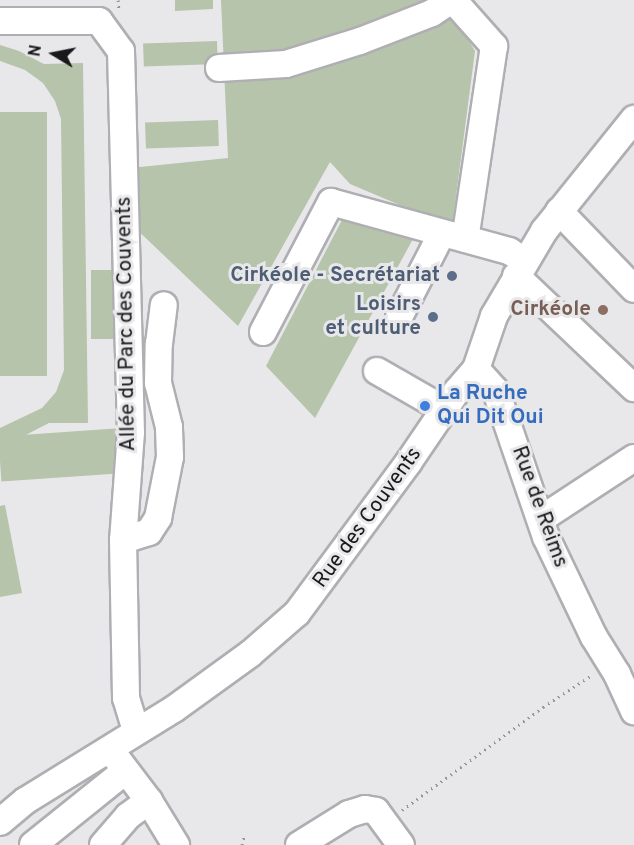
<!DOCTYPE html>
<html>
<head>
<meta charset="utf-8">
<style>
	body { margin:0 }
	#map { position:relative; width:634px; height:845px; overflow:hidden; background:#e8e8eb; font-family:Overpass,sans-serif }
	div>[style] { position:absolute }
	.green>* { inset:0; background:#b6c4ab; transform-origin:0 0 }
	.path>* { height:3px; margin-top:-1.5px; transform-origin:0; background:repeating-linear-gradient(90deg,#969698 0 1.5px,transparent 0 6px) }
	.roads { filter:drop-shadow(2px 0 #afafb3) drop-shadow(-2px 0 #afafb3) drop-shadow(0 2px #afafb3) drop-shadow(0 -2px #afafb3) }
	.minor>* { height:26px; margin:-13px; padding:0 13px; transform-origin:13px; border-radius:13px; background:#fff }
	.dots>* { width:16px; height:16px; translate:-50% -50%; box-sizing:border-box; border:3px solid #e8e8eb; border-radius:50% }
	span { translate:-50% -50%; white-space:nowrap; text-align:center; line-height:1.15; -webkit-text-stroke:6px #e8e8eb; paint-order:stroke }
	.service-label { font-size:21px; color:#4e5e75; font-weight:700 }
	.right { translate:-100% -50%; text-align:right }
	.education-label { font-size:21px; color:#785e54; font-weight:700 }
	.street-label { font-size:21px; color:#19191a }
	.shop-label { font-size:21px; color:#366cbe; font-weight:700 }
	.left { translate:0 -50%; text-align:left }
	.north { position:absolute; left:24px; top:24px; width:60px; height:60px; -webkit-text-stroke:4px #e8e8eb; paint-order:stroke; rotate:280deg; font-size:16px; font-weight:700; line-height:24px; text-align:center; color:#19191a }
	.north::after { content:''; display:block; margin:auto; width:21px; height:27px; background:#19191a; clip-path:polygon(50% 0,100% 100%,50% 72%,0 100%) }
</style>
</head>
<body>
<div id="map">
	<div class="green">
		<div style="clip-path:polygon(175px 0,213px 0,213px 9px,175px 11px)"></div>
		<div style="clip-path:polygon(221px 0,444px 0,475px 51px,452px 227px,350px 184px,330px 162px,238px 326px,131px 224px,130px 168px,228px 158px)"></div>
		<div style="left:217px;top:41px;width:23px;height:74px;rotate:88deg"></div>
		<div style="clip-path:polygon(0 45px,19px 51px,44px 64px,83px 63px,88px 423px,49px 423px,18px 439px,0 443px,0 428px,42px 408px,56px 392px,64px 370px,61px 119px,55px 101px,43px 83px,25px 70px,0 61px)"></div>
		<div style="left:0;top:112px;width:47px;height:264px"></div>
		<div style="left:218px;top:120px;width:26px;height:73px;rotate:88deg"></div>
		<div style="clip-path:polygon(343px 218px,413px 239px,315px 418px,266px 366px)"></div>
		<div style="left:91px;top:270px;width:29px;height:69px"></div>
		<div style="left:122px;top:428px;width:45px;height:124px;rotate:86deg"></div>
		<div style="clip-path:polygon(5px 505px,22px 593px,0 597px,0 506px)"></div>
	</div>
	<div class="path">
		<div style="left:118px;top:0;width:11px;rotate:85deg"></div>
		<div style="left:402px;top:810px;width:175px;rotate:-36.1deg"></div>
		<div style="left:543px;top:707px;width:59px;rotate:-33.1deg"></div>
		<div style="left:242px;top:845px;width:9px;rotate:-77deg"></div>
	</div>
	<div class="roads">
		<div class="minor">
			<div style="left:453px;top:0;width:62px;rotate:48.3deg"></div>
			<div style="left:494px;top:46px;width:195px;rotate:98.5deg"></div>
			<div style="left:0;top:21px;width:99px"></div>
			<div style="left:99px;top:21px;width:37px;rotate:54deg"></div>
			<div style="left:121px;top:51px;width:381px;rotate:88.5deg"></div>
			<div style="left:131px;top:432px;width:108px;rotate:94.2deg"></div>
			<div style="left:123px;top:540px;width:158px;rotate:88.9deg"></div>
			<div style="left:126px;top:698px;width:34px;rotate:73deg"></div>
			<div style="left:219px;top:68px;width:67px;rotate:-3.4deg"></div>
			<div style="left:286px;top:64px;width:77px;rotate:-17.3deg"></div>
			<div style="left:360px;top:41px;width:77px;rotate:-21.3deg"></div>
			<div style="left:432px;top:13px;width:23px;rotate:-34deg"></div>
			<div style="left:559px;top:211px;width:108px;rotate:46.1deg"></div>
			<div style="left:516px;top:276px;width:163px;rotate:43.5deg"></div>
			<div style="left:399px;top:317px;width:94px;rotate:-62.9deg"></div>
			<div style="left:263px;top:332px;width:147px;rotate:-62.4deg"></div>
			<div style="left:331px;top:202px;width:185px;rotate:15.4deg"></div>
			<div style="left:509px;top:251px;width:19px;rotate:32deg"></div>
			<div style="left:476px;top:369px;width:30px;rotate:48deg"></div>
			<div style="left:496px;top:391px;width:154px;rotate:71.1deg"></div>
			<div style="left:546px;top:537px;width:111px;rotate:64.4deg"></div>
			<div style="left:594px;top:637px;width:44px;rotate:58.1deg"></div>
			<div style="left:617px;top:674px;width:41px;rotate:65.3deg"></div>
			<div style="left:377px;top:371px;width:78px;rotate:29.8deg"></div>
			<div style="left:541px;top:519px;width:111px;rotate:-33.3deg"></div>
			<div style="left:123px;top:540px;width:27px;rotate:-17deg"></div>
			<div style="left:149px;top:532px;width:17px;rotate:-57deg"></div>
			<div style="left:158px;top:518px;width:62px;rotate:-78.9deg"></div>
			<div style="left:170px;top:457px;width:30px;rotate:-92deg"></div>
			<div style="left:169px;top:427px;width:45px;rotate:-104deg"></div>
			<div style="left:158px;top:383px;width:39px;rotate:-89deg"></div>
			<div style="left:159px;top:344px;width:39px;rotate:-83deg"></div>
			<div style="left:115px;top:756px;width:56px;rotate:52.9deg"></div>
			<div style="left:149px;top:801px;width:52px;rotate:58.5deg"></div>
			<div style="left:0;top:822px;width:33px;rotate:-40deg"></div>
			<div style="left:25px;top:801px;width:175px;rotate:-31.7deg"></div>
			<div style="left:174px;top:709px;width:94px;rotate:-35.9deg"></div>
			<div style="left:250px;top:654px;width:62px;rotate:-41.1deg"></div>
			<div style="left:297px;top:613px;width:187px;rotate:-53.5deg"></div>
			<div style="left:408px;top:463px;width:87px;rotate:-55.8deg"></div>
			<div style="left:457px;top:391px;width:29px;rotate:-49deg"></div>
			<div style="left:476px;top:369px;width:56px;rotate:-71.2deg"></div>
			<div style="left:494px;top:316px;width:99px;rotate:-59.5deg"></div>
			<div style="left:544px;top:231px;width:144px;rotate:-51.2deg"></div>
			<div style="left:33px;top:845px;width:118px;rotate:-38.8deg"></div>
			<div style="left:103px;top:845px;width:38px;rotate:-49deg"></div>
			<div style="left:128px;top:816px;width:26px;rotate:-36deg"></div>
			<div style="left:299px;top:845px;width:59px;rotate:-31.8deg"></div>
			<div style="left:349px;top:814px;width:17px;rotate:-17deg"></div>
			<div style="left:365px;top:809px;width:11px;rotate:10deg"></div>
			<div style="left:376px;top:811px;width:42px;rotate:53.7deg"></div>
		</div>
	</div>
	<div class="dots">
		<div style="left:452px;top:276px;background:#5c6f8a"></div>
		<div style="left:603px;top:310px;background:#8d6e63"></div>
		<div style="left:433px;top:317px;background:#5c6f8a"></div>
		<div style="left:425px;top:406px;background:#3f7fe0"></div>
	</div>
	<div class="service-label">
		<span class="right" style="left:440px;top:276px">Cirkéole - Secrétariat</span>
		<span class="right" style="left:421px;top:317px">Loisirs<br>et culture</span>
	</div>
	<div class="education-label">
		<span class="right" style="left:591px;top:310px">Cirkéole</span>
	</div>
	<div class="street-label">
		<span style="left:127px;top:324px;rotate:-91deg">Allée du Parc des Couvents</span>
		<span style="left:539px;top:507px;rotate:70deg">Rue de Reims</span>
		<span style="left:368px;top:518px;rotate:-54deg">Rue des Couvents</span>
	</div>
	<div class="shop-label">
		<span class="left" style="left:437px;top:406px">La Ruche<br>Qui Dit Oui</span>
	</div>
	<div class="north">N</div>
</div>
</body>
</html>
